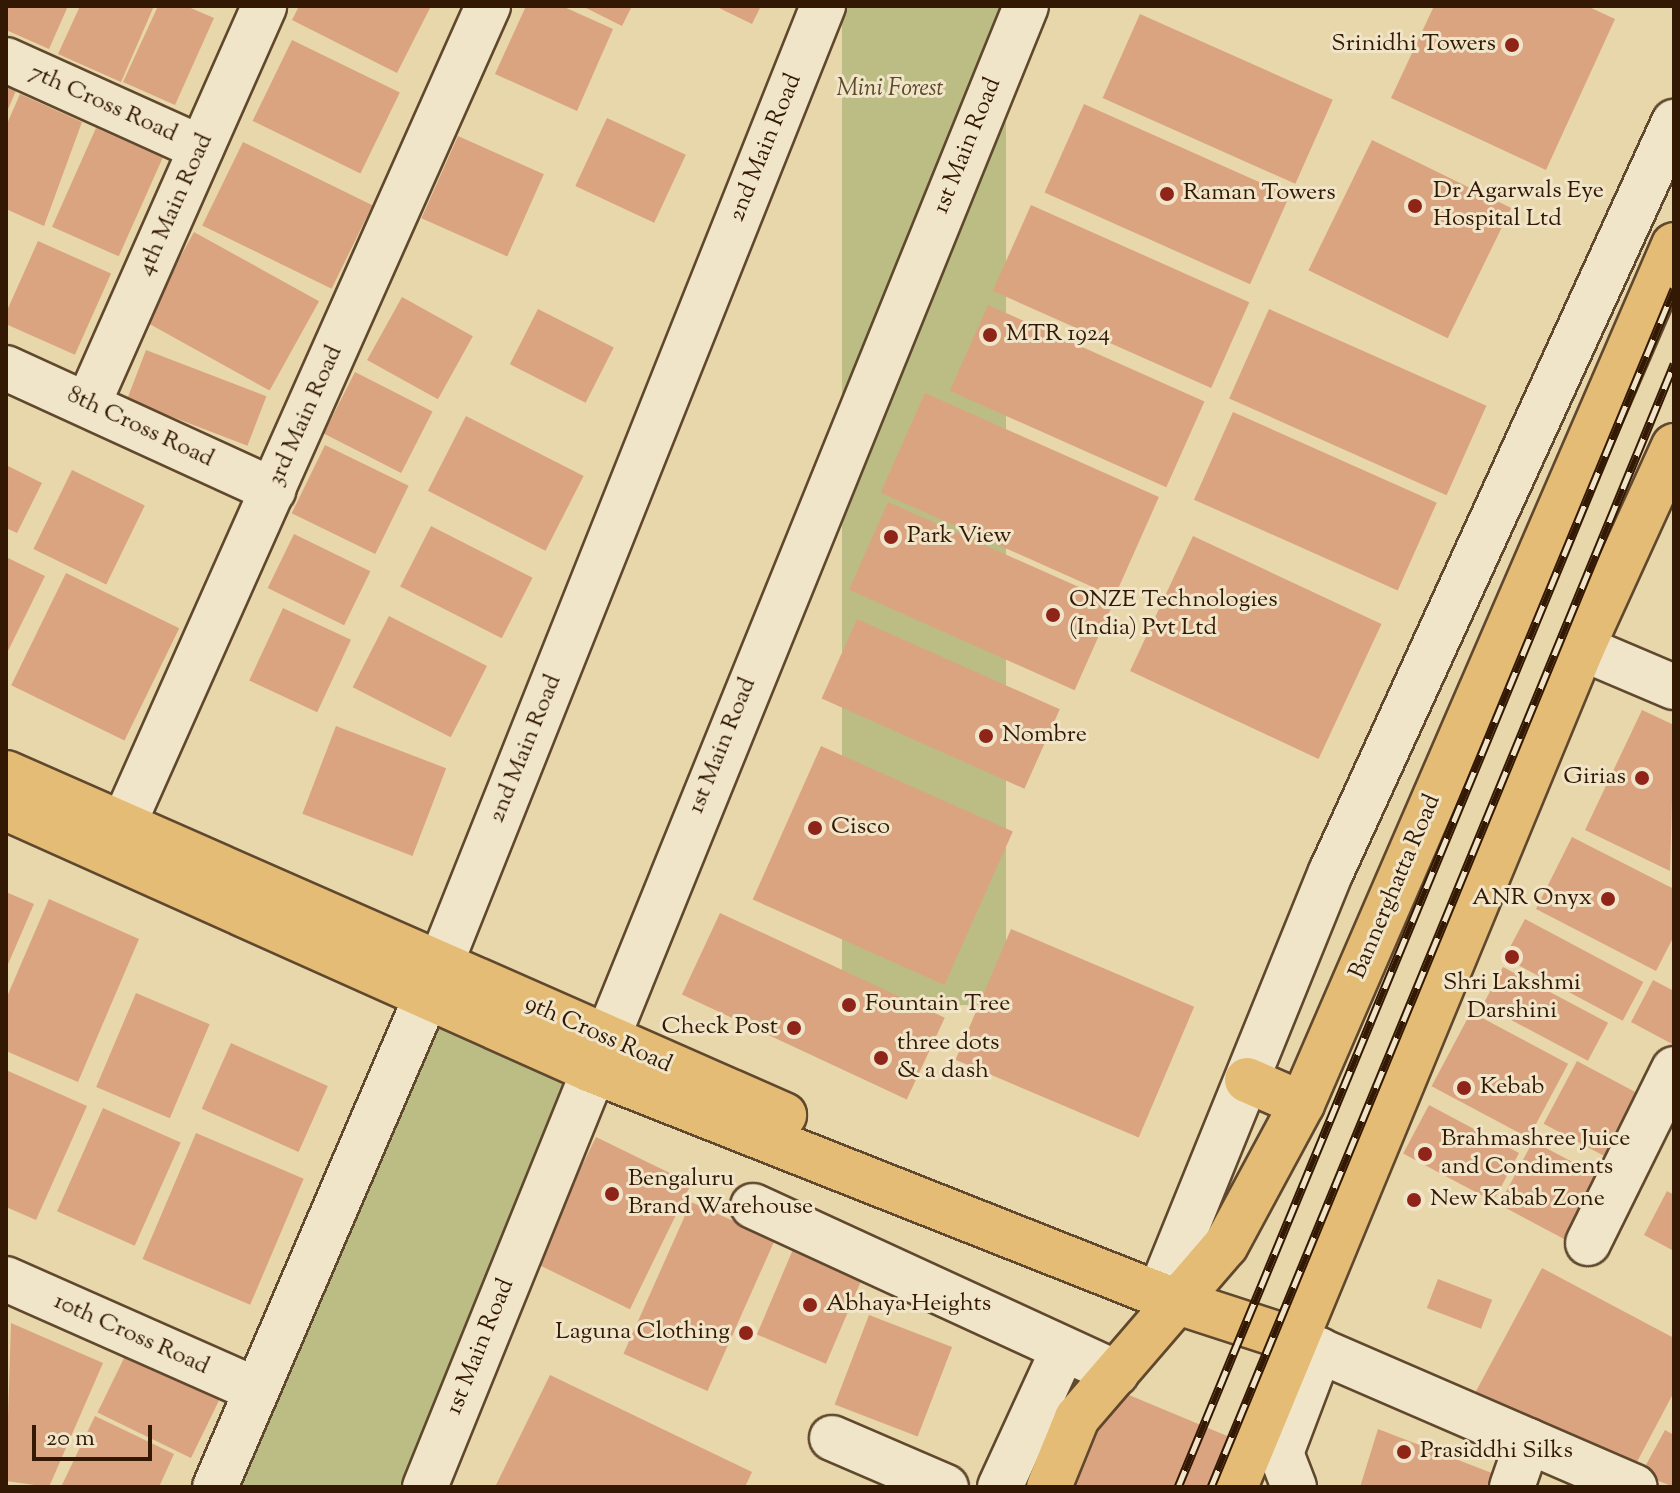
<!DOCTYPE html>
<html>
<head>
<meta charset="utf-8">
<style>
	body { margin:0 }
	#map { position:relative; width:1680px; height:1493px; overflow:hidden; background:#e8d7aa; font-family:"Sorts Mill Goudy",serif }
	div>[style] { position:absolute }
	.green>* { inset:0; background:#bbbd85; transform-origin:0 0 }
	.building>* { inset:0; background:#dba480; transform-origin:0 0 }
	.roads { filter:drop-shadow(2px 0 #60482e) drop-shadow(-2px 0 #60482e) drop-shadow(0 2px #60482e) drop-shadow(0 -2px #60482e) }
	.minor>* { height:44px; margin:-22px; padding:0 22px; transform-origin:22px; border-radius:22px; background:#f0e5c8 }
	.major>* { height:44px; margin:-22px; padding:0 22px; transform-origin:22px; border-radius:22px; background:#e4bc75 }
	.highway>* { height:44px; margin:-22px; padding:0 22px; transform-origin:22px; border-radius:22px; background:#e4bc75 }
	.rail>* { height:9px; margin-top:-4.5px; transform-origin:0; background:repeating-linear-gradient(90deg,#f0e5c8 0 18px,#331804 0 36px); box-sizing:border-box; border-block:2px solid #331804 }
	.dots>* { width:22px; height:22px; translate:-50% -50%; box-sizing:border-box; border:4px solid #f0e5c8; border-radius:50% }
	span { translate:-50% -50%; white-space:nowrap; text-align:center; line-height:1.15; -webkit-text-stroke:6px #f0e5c8; paint-order:stroke }
	.poi-label { font-size:24px; color:#331804 }
	.right { translate:-100% -50%; text-align:right }
	.left { translate:0 -50%; text-align:left }
	.park-label { font-size:24px; color:#5c4a2b; font-style:italic }
	.street-label { font-size:24px; color:#331804 }
	.frame { position:absolute; inset:0; border:8px solid #331804; pointer-events:none }
	.scale { position:absolute; left:32px; top:1425px; width:120px; height:36px; box-sizing:border-box; border:4px solid #331804; border-top:0; padding-left:10px; font-size:24px; line-height:28px; white-space:nowrap; color:#331804; -webkit-text-stroke:6px #f0e5c8; paint-order:stroke }
</style>
</head>
<body>
<div id="map">
	<div class="green">
		<div style="left:842px;top:6px;width:164px;height:999px"></div>
		<div style="clip-path:polygon(439px 1014px,571px 1072px,404px 1487px,239px 1487px)"></div>
	</div>
	<div class="building">
		<div style="clip-path:polygon(6px 6px,68px 6px,49px 49px,6px 30px)"></div>
		<div style="clip-path:polygon(80px 6px,154px 6px,121px 82px,58px 54px)"></div>
		<div style="clip-path:polygon(158px 6px,186px 6px,214px 18px,175px 105px,123px 82px)"></div>
		<div style="clip-path:polygon(299px 6px,431px 6px,397px 73px,292px 20px)"></div>
		<div style="clip-path:polygon(526px 6px,562px 6px,613px 29px,577px 111px,495px 74px)"></div>
		<div style="clip-path:polygon(582px 6px,632px 6px,622px 26px)"></div>
		<div style="clip-path:polygon(715px 6px,761px 6px,752px 24px)"></div>
		<div style="clip-path:polygon(1434px 6px,1587px 6px,1615px 19px,1546px 170px,1391px 98px)"></div>
		<div style="left:1140px;top:14px;width:211px;height:92px;rotate:24deg"></div>
		<div style="left:292px;top:40px;width:120px;height:90px;rotate:26deg"></div>
		<div style="clip-path:polygon(6px 80px,18px 86px,6px 114px)"></div>
		<div style="clip-path:polygon(20px 94px,82px 122px,44px 226px,6px 209px,6px 126px)"></div>
		<div style="left:1084px;top:104px;width:225px;height:97px;rotate:24deg"></div>
		<div style="left:607px;top:118px;width:87px;height:75px;rotate:25deg"></div>
		<div style="left:96px;top:128px;width:73px;height:108px;rotate:24deg"></div>
		<div style="left:458px;top:136px;width:94px;height:90px;rotate:24deg"></div>
		<div style="left:1372px;top:140px;width:155px;height:145px;rotate:26deg"></div>
		<div style="left:243px;top:142px;width:144px;height:93px;rotate:26deg"></div>
		<div style="left:1031px;top:205px;width:239px;height:94px;rotate:24deg"></div>
		<div style="left:194px;top:232px;width:143px;height:102px;rotate:29deg"></div>
		<div style="left:38px;top:241px;width:80px;height:89px;rotate:24deg"></div>
		<div style="left:402px;top:297px;width:81px;height:72px;rotate:29deg"></div>
		<div style="left:988px;top:305px;width:237px;height:94px;rotate:24deg"></div>
		<div style="left:538px;top:309px;width:85px;height:62px;rotate:27deg"></div>
		<div style="left:1269px;top:309px;width:238px;height:98px;rotate:24deg"></div>
		<div style="left:146px;top:350px;width:129px;height:53px;rotate:21deg"></div>
		<div style="left:355px;top:372px;width:87px;height:69px;rotate:27deg"></div>
		<div style="left:925px;top:393px;width:256px;height:109px;rotate:24deg"></div>
		<div style="left:1233px;top:412px;width:223px;height:96px;rotate:24deg"></div>
		<div style="left:466px;top:416px;width:132px;height:84px;rotate:27deg"></div>
		<div style="left:325px;top:445px;width:93px;height:76px;rotate:26deg"></div>
		<div style="clip-path:polygon(6px 465px,42px 483px,17px 533px,6px 528px)"></div>
		<div style="left:72px;top:470px;width:81px;height:88px;rotate:26deg"></div>
		<div style="left:888px;top:502px;width:247px;height:96px;rotate:24deg"></div>
		<div style="left:431px;top:526px;width:114px;height:68px;rotate:27deg"></div>
		<div style="left:294px;top:534px;width:85px;height:60px;rotate:26deg"></div>
		<div style="left:1193px;top:536px;width:208px;height:149px;rotate:25deg"></div>
		<div style="clip-path:polygon(6px 557px,45px 576px,6px 655px)"></div>
		<div style="left:66px;top:573px;width:126px;height:125px;rotate:26deg"></div>
		<div style="left:283px;top:608px;width:75px;height:80px;rotate:25deg"></div>
		<div style="left:389px;top:616px;width:110px;height:80px;rotate:27deg"></div>
		<div style="left:857px;top:619px;width:222px;height:87px;rotate:24deg"></div>
		<div style="clip-path:polygon(1642px 710px,1674px 725px,1670px 871px,1585px 830px)"></div>
		<div style="left:336px;top:726px;width:118px;height:94px;rotate:21deg"></div>
		<div style="left:821px;top:746px;width:210px;height:168px;rotate:24deg"></div>
		<div style="clip-path:polygon(1572px 837px,1674px 889px,1674px 936px,1656px 971px,1536px 909px)"></div>
		<div style="clip-path:polygon(6px 892px,34px 904px,6px 969px)"></div>
		<div style="clip-path:polygon(49px 899px,139px 939px,78px 1082px,6px 1051px,6px 999px)"></div>
		<div style="left:720px;top:913px;width:248px;height:90px;rotate:25deg"></div>
		<div style="left:1525px;top:919px;width:134px;height:44px;rotate:28deg"></div>
		<div style="left:1011px;top:929px;width:199px;height:142px;rotate:23deg"></div>
		<div style="left:1503px;top:967px;width:119px;height:43px;rotate:28deg"></div>
		<div style="clip-path:polygon(1653px 980px,1674px 991px,1674px 1045px,1631px 1022px)"></div>
		<div style="left:136px;top:993px;width:80px;height:102px;rotate:23deg"></div>
		<div style="left:1471px;top:1012px;width:110px;height:84px;rotate:28deg"></div>
		<div style="left:231px;top:1043px;width:106px;height:72px;rotate:24deg"></div>
		<div style="left:1577px;top:1061px;width:75px;height:71px;rotate:28deg"></div>
		<div style="clip-path:polygon(6px 1070px,87px 1106px,36px 1220px,6px 1207px)"></div>
		<div style="left:1429px;top:1105px;width:102px;height:55px;rotate:28deg"></div>
		<div style="left:103px;top:1108px;width:85px;height:113px;rotate:24deg"></div>
		<div style="left:196px;top:1133px;width:117px;height:137px;rotate:23deg"></div>
		<div style="left:596px;top:1137px;width:106px;height:140px;rotate:26deg"></div>
		<div style="left:1533px;top:1141px;width:84px;height:72px;rotate:28deg"></div>
		<div style="clip-path:polygon(1667px 1191px,1674px 1195px,1674px 1251px,1644px 1235px)"></div>
		<div style="left:691px;top:1202px;width:92px;height:166px;rotate:24deg"></div>
		<div style="left:794px;top:1247px;width:75px;height:95px;rotate:23deg"></div>
		<div style="clip-path:polygon(1542px 1268px,1674px 1338px,1674px 1392px,1629px 1477px,1474px 1395px)"></div>
		<div style="left:1438px;top:1279px;width:58px;height:31px;rotate:21deg"></div>
		<div style="left:869px;top:1315px;width:89px;height:96px;rotate:21deg"></div>
		<div style="clip-path:polygon(11px 1323px,103px 1363px,49px 1487px,6px 1481px)"></div>
		<div style="left:126px;top:1354px;width:104px;height:65px;rotate:26deg"></div>
		<div style="clip-path:polygon(1038px 1357px,1256px 1448px,1239px 1487px,983px 1487px)"></div>
		<div style="clip-path:polygon(550px 1375px,752px 1472px,745px 1487px,495px 1487px)"></div>
		<div style="clip-path:polygon(95px 1416px,174px 1454px,159px 1487px,61px 1487px)"></div>
		<div style="clip-path:polygon(1378px 1429px,1497px 1475px,1492px 1487px,1360px 1487px)"></div>
		<div style="clip-path:polygon(1665px 1430px,1674px 1435px,1674px 1487px,1641px 1474px)"></div>
	</div>
	<div class="roads">
		<div class="minor">
			<div style="left:6px;top:60px;width:214px;rotate:24.3deg"></div>
			<div style="left:6px;top:368px;width:294px;rotate:24.6deg"></div>
			<div style="left:88px;top:404px;width:435px;rotate:-66.1deg"></div>
			<div style="left:1582px;top:648px;width:100px;rotate:23deg"></div>
			<div style="left:123px;top:825px;width:897px;rotate:-65.98deg"></div>
			<div style="left:753px;top:1206px;width:400px;rotate:24.7deg"></div>
			<div style="left:1588px;top:1243px;width:194px;rotate:-63.7deg"></div>
			<div style="left:1168px;top:1273px;width:433px;rotate:-67.9deg"></div>
			<div style="left:1331px;top:872px;width:825px;rotate:-65.42deg"></div>
			<div style="left:6px;top:1279px;width:274px;rotate:23.9deg"></div>
			<div style="left:1295px;top:1340px;width:370px;rotate:23.4deg"></div>
			<div style="left:832px;top:1438px;width:124px;rotate:23.3deg"></div>
			<div style="left:215px;top:1487px;width:568px;rotate:-66.68deg"></div>
			<div style="left:440px;top:965px;width:1033px;rotate:-68.23deg"></div>
			<div style="left:425px;top:1487px;width:1598px;rotate:-67.91deg"></div>
			<div style="left:1000px;top:1487px;width:151px;rotate:-65.3deg"></div>
			<div style="left:1294px;top:1487px;width:36px;rotate:-111deg"></div>
			<div style="left:1281px;top:1453px;width:110px;rotate:-69.3deg"></div>
			<div style="left:1512px;top:1487px;width:49px;rotate:-70.8deg"></div>
		</div>
		<div class="major">
			<div style="left:6px;top:773px;width:850px;rotate:23.73deg"></div>
			<div style="left:6px;top:808px;width:641px;rotate:24.13deg"></div>
			<div style="left:591px;top:1070px;width:631px;rotate:21.57deg"></div>
			<div style="left:1178px;top:1302px;width:123px;rotate:18deg"></div>
		</div>
		<div class="highway">
			<div style="left:1247px;top:1080px;width:60px;rotate:23.6deg"></div>
			<div style="left:1049px;top:1487px;width:74px;rotate:-67.9deg"></div>
			<div style="left:1077px;top:1418px;width:228px;rotate:-49.3deg"></div>
			<div style="left:1226px;top:1245px;width:160px;rotate:-61.7deg"></div>
			<div style="left:1302px;top:1104px;width:936px;rotate:-66.58deg"></div>
			<div style="left:1235px;top:1487px;width:908px;rotate:-67.53deg"></div>
			<div style="left:1582px;top:648px;width:222px;rotate:-65.5deg"></div>
		</div>
	</div>
	<div class="rail">
		<div style="left:1178px;top:1487px;width:1297px;rotate:-67.51deg"></div>
		<div style="left:1211px;top:1487px;width:1215px;rotate:-67.59deg"></div>
	</div>
	<div class="dots">
		<div style="left:1512px;top:45px;background:#8f2418"></div>
		<div style="left:1167px;top:194px;background:#8f2418"></div>
		<div style="left:1415px;top:206px;background:#8f2418"></div>
		<div style="left:990px;top:335px;background:#8f2418"></div>
		<div style="left:891px;top:537px;background:#8f2418"></div>
		<div style="left:1053px;top:615px;background:#8f2418"></div>
		<div style="left:986px;top:736px;background:#8f2418"></div>
		<div style="left:1642px;top:778px;background:#8f2418"></div>
		<div style="left:815px;top:828px;background:#8f2418"></div>
		<div style="left:1608px;top:899px;background:#8f2418"></div>
		<div style="left:1512px;top:957px;background:#8f2418"></div>
		<div style="left:849px;top:1005px;background:#8f2418"></div>
		<div style="left:794px;top:1028px;background:#8f2418"></div>
		<div style="left:881px;top:1058px;background:#8f2418"></div>
		<div style="left:1464px;top:1088px;background:#8f2418"></div>
		<div style="left:1425px;top:1154px;background:#8f2418"></div>
		<div style="left:612px;top:1194px;background:#8f2418"></div>
		<div style="left:1414px;top:1200px;background:#8f2418"></div>
		<div style="left:810px;top:1305px;background:#8f2418"></div>
		<div style="left:746px;top:1333px;background:#8f2418"></div>
		<div style="left:1404px;top:1452px;background:#8f2418"></div>
	</div>
	<div class="poi-label">
		<span class="right" style="left:1496px;top:45px">Srinidhi Towers</span>
		<span class="left" style="left:1433px;top:206px">Dr Agarwals Eye<br>Hospital Ltd</span>
		<span class="left" style="left:1183px;top:194px">Raman Towers</span>
		<span class="left" style="left:1006px;top:335px">MTR 1924</span>
		<span class="left" style="left:907px;top:537px">Park View</span>
		<span class="left" style="left:1069px;top:615px">ONZE Technologies<br>(India) Pvt Ltd</span>
		<span class="left" style="left:1002px;top:736px">Nombre</span>
		<span class="right" style="left:1626px;top:778px">Girias</span>
		<span class="left" style="left:831px;top:828px">Cisco</span>
		<span class="right" style="left:1592px;top:899px">ANR Onyx</span>
		<span style="left:1512px;top:998px">Shri Lakshmi<br>Darshini</span>
		<span class="left" style="left:865px;top:1005px">Fountain Tree</span>
		<span class="right" style="left:778px;top:1028px">Check Post</span>
		<span class="left" style="left:897px;top:1058px">three dots<br>&amp; a dash</span>
		<span class="left" style="left:1480px;top:1088px">Kebab</span>
		<span class="left" style="left:1441px;top:1154px">Brahmashree Juice<br>and Condiments</span>
		<span class="left" style="left:628px;top:1194px">Bengaluru<br>Brand Warehouse</span>
		<span class="left" style="left:1430px;top:1200px">New Kabab Zone</span>
		<span class="left" style="left:826px;top:1305px">Abhaya Heights</span>
		<span class="right" style="left:730px;top:1333px">Laguna Clothing</span>
		<span class="left" style="left:1420px;top:1452px">Prasiddhi Silks</span>
	</div>
	<div class="park-label">
		<span style="left:890px;top:90px">Mini Forest</span>
	</div>
	<div class="street-label">
		<span style="left:103px;top:104px;rotate:24deg">7th Cross Road</span>
		<span style="left:968px;top:146px;rotate:-68deg">1st Main Road</span>
		<span style="left:766px;top:148px;rotate:-68deg">2nd Main Road</span>
		<span style="left:176px;top:205px;rotate:-66deg">4th Main Road</span>
		<span style="left:306px;top:416px;rotate:-66deg">3rd Main Road</span>
		<span style="left:140px;top:428px;rotate:25deg">8th Cross Road</span>
		<span style="left:723px;top:746px;rotate:-68deg">1st Main Road</span>
		<span style="left:526px;top:749px;rotate:-68deg">2nd Main Road</span>
		<span style="left:1396px;top:887px;rotate:-67deg">Bannerghatta Road</span>
		<span style="left:598px;top:1035px;rotate:24deg">9th Cross Road</span>
		<span style="left:131px;top:1335px;rotate:24deg">10th Cross Road</span>
		<span style="left:481px;top:1347px;rotate:-68deg">1st Main Road</span>
	</div>
	<div class="frame"></div>
	<div class="scale">20 m</div>
</div>
</body>
</html>
